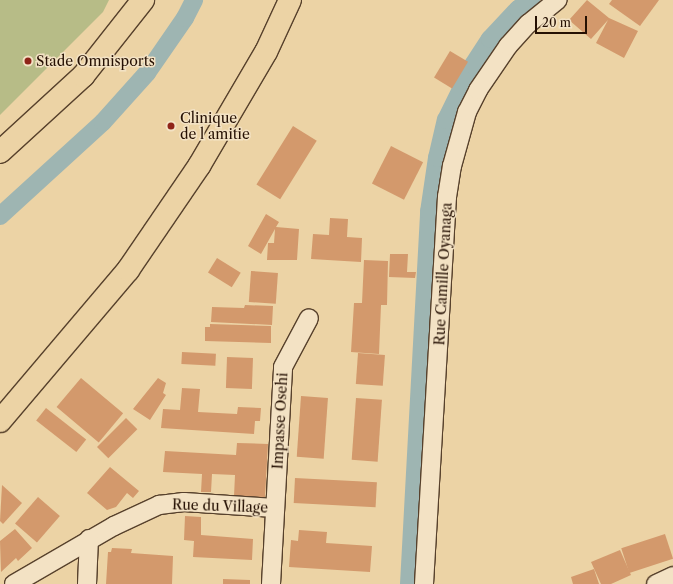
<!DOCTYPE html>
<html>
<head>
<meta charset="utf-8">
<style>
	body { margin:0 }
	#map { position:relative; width:673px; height:584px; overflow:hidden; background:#ecd3a5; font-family:"Libre Caslon Text",serif }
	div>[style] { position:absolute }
	.green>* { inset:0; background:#b7bc87 }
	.canal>* { height:18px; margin:-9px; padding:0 9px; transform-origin:9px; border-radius:9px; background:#9eb5b2 }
	.building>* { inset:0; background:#d3996c; transform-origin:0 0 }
	.roads { filter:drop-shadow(1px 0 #57412c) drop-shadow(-1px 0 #57412c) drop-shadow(0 1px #57412c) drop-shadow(0 -1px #57412c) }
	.minor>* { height:18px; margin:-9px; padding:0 9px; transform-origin:9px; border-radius:9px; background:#f3e2c4 }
	.major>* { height:22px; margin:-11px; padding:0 11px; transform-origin:11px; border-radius:11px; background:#ecd3a5 }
	.dots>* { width:11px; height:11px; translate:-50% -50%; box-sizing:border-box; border:2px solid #f3e2c4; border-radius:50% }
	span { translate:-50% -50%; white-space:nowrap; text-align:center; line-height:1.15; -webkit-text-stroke:3px #f3e2c4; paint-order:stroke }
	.poi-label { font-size:14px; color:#251003 }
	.left { translate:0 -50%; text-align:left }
	.street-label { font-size:14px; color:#251003 }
	.scale { position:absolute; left:535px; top:16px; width:52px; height:18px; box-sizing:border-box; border:2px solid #251003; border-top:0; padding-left:5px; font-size:12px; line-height:14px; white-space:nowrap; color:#251003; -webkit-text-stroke:3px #f3e2c4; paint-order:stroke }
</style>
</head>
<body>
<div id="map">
	<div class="green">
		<div style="clip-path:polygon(0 0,109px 0,103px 12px,0 115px)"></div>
	</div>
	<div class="canal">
		<div style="left:0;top:216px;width:139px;rotate:-42.4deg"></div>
		<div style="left:103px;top:122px;width:66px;rotate:-48.1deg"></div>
		<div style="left:147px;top:73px;width:67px;rotate:-55.4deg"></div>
		<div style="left:185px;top:18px;width:20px;rotate:-63deg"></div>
		<div style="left:409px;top:584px;width:373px;rotate:-86.9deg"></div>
		<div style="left:429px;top:212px;width:55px;rotate:-81.6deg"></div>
		<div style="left:437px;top:158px;width:39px;rotate:-77deg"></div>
		<div style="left:446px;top:120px;width:61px;rotate:-63.9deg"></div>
		<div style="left:473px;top:65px;width:31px;rotate:-57deg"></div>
		<div style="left:490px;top:39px;width:41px;rotate:-47deg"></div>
		<div style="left:518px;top:9px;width:16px;rotate:-35deg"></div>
	</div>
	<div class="building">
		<div style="clip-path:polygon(587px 0,609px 18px,638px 31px,624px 58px,596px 43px,608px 20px,591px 39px,569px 20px)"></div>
		<div style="clip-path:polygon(612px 0,659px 0,640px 26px,609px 4px)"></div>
		<div style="left:450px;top:51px;width:21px;height:31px;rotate:31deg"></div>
		<div style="left:293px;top:126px;width:28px;height:69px;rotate:32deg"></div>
		<div style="left:391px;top:146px;width:36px;height:42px;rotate:27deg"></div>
		<div style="clip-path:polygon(266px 214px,279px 222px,276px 227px,299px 229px,297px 260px,267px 260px,268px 243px,274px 243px,275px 229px,261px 254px,248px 246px)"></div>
		<div style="clip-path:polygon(330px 218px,348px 219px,347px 237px,362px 238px,361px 262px,311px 259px,313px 234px,329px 235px)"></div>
		<div style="clip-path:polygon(390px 254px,408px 254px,407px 272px,416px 272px,415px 278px,389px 277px)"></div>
		<div style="left:217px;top:258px;width:28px;height:17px;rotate:32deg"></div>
		<div style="clip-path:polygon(364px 260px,388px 261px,387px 305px,381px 305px,379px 354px,351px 352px,354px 303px,362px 303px)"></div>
		<div style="left:251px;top:271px;width:27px;height:31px;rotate:4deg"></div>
		<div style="clip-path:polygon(245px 305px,273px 306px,272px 325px,211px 322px,212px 307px,244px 308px)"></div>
		<div style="clip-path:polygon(210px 324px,271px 326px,271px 343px,205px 341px,205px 327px,210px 327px)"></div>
		<div style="left:182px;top:352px;width:34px;height:12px;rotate:3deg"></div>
		<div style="left:358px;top:353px;width:27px;height:31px;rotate:4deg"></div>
		<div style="left:227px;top:357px;width:26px;height:31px;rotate:2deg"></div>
		<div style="left:81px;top:378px;width:55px;height:38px;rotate:40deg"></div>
		<div style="clip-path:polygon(158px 378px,166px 383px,163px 393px,166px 395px,150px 420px,133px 409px)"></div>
		<div style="clip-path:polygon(182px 388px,200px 389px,198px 412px,237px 414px,238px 407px,261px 408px,260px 421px,255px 421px,254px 434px,161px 428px,163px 409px,180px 410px)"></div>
		<div style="left:301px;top:396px;width:27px;height:61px;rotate:4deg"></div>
		<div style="left:356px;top:398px;width:26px;height:62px;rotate:4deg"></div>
		<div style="left:46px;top:408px;width:51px;height:16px;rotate:38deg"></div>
		<div style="left:126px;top:418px;width:16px;height:41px;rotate:45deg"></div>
		<div style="clip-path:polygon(237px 443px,268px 444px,265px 497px,234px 496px,235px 475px,212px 474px,211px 492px,201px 492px,202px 474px,163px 472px,165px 451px,236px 455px)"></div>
		<div style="clip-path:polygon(110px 467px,139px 491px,133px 498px,127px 493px,116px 507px,107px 510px,87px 493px)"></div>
		<div style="left:295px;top:478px;width:82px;height:25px;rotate:3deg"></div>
		<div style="clip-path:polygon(2px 485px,22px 503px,3px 524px,0 521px)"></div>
		<div style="left:38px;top:497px;width:29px;height:35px;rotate:41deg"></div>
		<div style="clip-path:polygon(185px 516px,201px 517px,201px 535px,253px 539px,252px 560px,193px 557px,194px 541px,184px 540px)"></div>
		<div style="clip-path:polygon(15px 529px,32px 548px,18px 561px,16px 558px,1px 572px,0 541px)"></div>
		<div style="clip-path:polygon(299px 530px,327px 532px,326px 543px,372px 546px,370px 572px,289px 567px,291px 540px,298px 541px)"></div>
		<div style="left:665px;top:534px;width:26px;height:46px;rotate:72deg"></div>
		<div style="clip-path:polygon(112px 548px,132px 549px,131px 553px,173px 556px,172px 584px,106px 584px,108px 552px,111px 552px)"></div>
		<div style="clip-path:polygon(620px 550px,631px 575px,611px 584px,601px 584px,591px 562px)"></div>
		<div style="clip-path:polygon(594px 569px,599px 584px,573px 584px,571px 577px)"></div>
		<div style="clip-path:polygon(223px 579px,250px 580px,250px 584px,223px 584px)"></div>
	</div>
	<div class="roads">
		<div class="minor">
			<div style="left:14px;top:584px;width:116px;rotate:-30.1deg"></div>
			<div style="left:114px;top:526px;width:50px;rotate:-25deg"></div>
			<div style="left:159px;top:505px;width:25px;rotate:-7deg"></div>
			<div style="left:184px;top:502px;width:91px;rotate:3.8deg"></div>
			<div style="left:87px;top:584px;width:45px;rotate:-87.5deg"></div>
			<div style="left:271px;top:584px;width:217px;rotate:-86.8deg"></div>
			<div style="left:283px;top:367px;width:55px;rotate:-62deg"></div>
			<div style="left:424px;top:584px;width:388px;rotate:-86.6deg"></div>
			<div style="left:447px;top:197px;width:31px;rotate:-81deg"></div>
			<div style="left:452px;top:166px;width:56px;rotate:-74.5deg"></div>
			<div style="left:467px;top:112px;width:25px;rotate:-63deg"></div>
			<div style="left:478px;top:90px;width:53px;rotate:-55.7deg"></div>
			<div style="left:508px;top:46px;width:30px;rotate:-48deg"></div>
			<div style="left:528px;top:24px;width:38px;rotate:-39deg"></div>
			<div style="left:656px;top:584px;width:19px;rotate:-25deg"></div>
		</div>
		<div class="major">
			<div style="left:0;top:152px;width:113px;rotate:-42.5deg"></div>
			<div style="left:83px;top:76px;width:97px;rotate:-51.7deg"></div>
			<div style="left:0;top:421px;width:198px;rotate:-49.7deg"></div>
			<div style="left:128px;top:270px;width:126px;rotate:-55.7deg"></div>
			<div style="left:199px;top:166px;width:132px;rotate:-59.6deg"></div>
			<div style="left:266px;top:52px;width:57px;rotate:-65.2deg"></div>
		</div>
	</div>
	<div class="dots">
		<div style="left:28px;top:61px;background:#8f2418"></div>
		<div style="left:171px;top:126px;background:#8f2418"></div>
	</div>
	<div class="poi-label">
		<span class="left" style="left:36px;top:61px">Stade Omnisports</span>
		<span class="left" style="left:180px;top:126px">Clinique<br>de l amitie</span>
	</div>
	<div class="street-label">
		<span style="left:443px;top:274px;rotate:-87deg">Rue Camille Oyanaga</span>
		<span style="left:280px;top:421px;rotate:-87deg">Impasse Osehi</span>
		<span style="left:220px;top:506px;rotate:2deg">Rue du Village</span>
	</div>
	<div class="scale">20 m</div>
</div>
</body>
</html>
